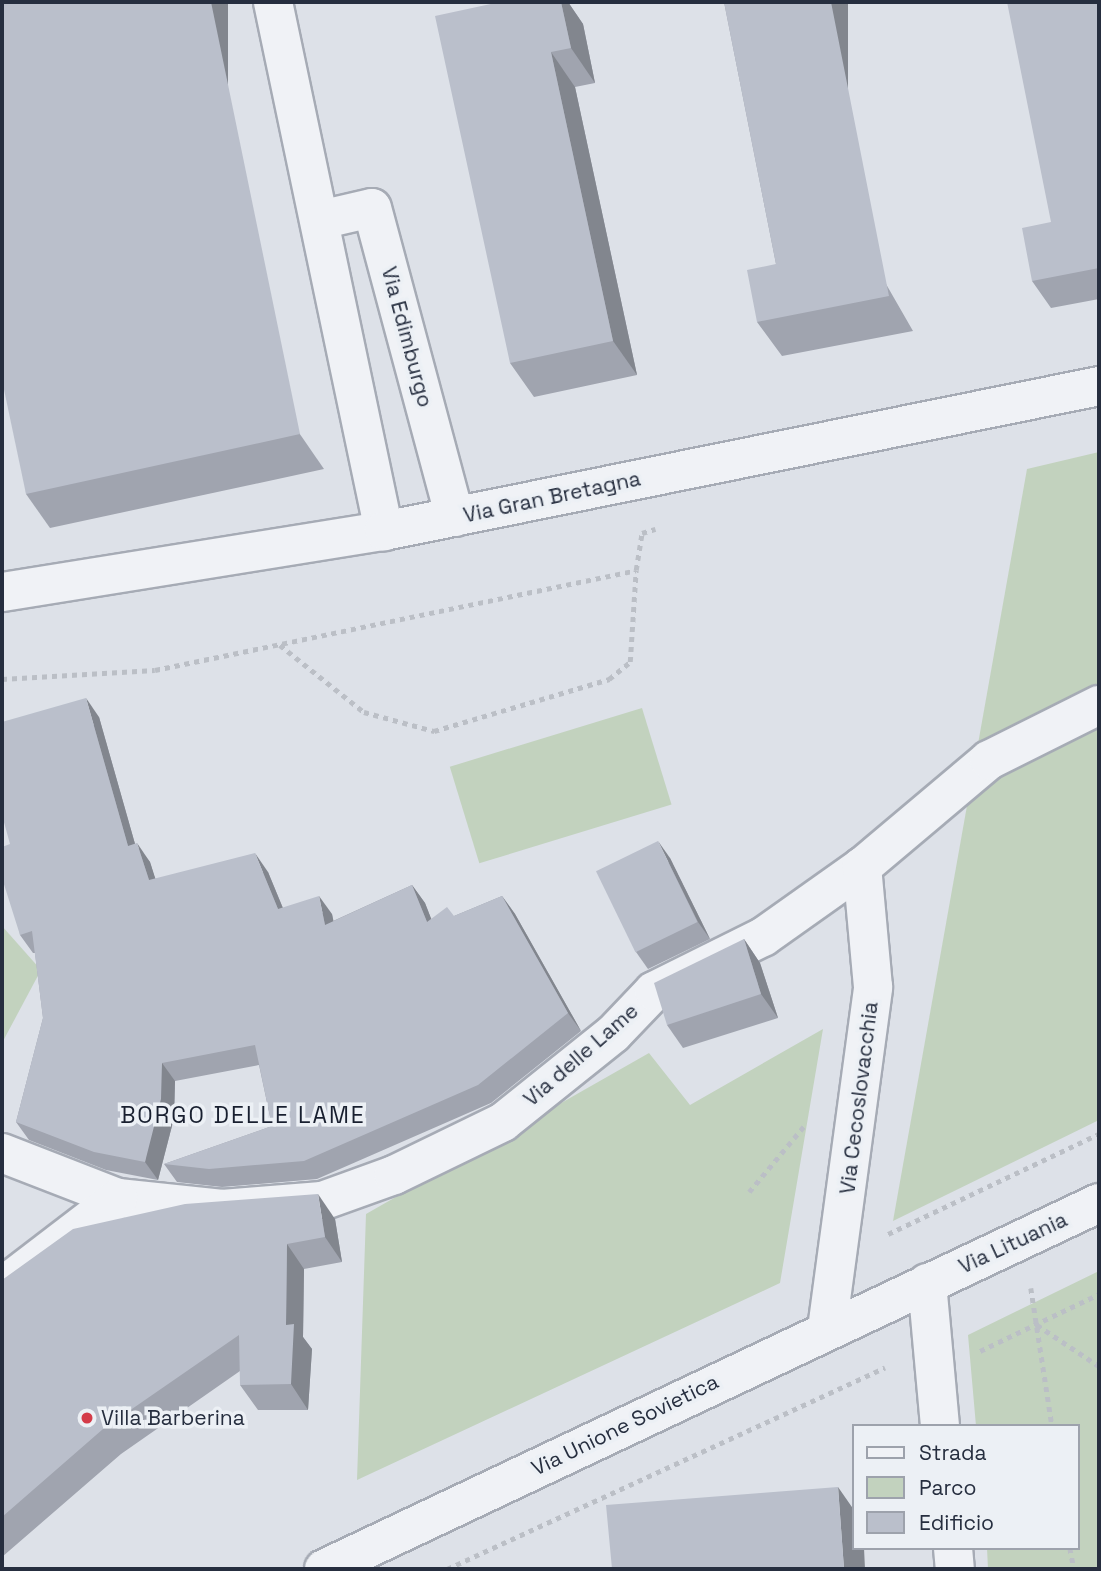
<!DOCTYPE html>
<html>
<head>
<meta charset="utf-8">
<style>
	body { margin:0 }
	#map { position:relative; width:1101px; height:1571px; overflow:hidden; background:#dde1e8; font-family:"Space Grotesk",sans-serif }
	div>[style] { position:absolute }
	.green>* { inset:0; background:#c2d2be; transform-origin:0 0 }
	.path>* { height:4.5px; margin-top:-2.25px; transform-origin:0; background:repeating-linear-gradient(90deg,#bbbfc6 0 5px,transparent 0 10px) }
	.roads { filter:drop-shadow(2px 0 #a6abb5) drop-shadow(-2px 0 #a6abb5) drop-shadow(0 2px #a6abb5) drop-shadow(0 -2px #a6abb5) }
	.minor>* { height:38px; margin:-19px; padding:0 19px; transform-origin:19px; border-radius:19px; background:#f0f2f6 }
	.wall>* { inset:0; background:#a0a4af }
	.shaded-wall>* { inset:0; background:#82868e; transform-origin:0 0 }
	.building>* { inset:0; background:#babfcb; transform-origin:0 0 }
	.dots>* { width:19px; height:19px; translate:-50% -50%; box-sizing:border-box; border:4px solid #ecf0f5; border-radius:50% }
	span { translate:-50% -50%; white-space:nowrap; text-align:center; line-height:1.15; -webkit-text-stroke:7px #ecf0f5; paint-order:stroke }
	.street-label { font-size:21px; color:#262e3f }
	.poi-label { font-size:21px; color:#262e3f }
	.left { translate:0 -50%; text-align:left }
	.neighbourhood-label { font-size:23px; color:#181f2f; letter-spacing:2px }
	.frame { position:absolute; inset:0; border:4px solid #262e3f; pointer-events:none }
	.legend { position:absolute; left:852px; top:1424px; width:228px; height:126px; box-sizing:border-box; background:#ecf0f5; border:2px solid #9da2ac; margin:0; padding:9px 12px; list-style:none; font-size:21px; color:#262e3f }
	.legend li { display:flex; align-items:center; gap:14px; height:35px }
	.legend b { width:35px; border:2px solid #9da2ac }
</style>
</head>
<body>
<div id="map">
	<div class="green">
		<div style="clip-path:polygon(1099px 452px,1099px 1120px,893px 1221px,1027px 469px)"></div>
		<div style="left:642px;top:708px;width:101px;height:201px;rotate:73deg"></div>
		<div style="clip-path:polygon(2px 926px,41px 970px,2px 1043px)"></div>
		<div style="clip-path:polygon(823px 1029px,780px 1283px,357px 1480px,366px 1214px,649px 1053px,690px 1105px)"></div>
		<div style="clip-path:polygon(1099px 1271px,1099px 1569px,988px 1569px,987px 1548px,1078px 1548px,1078px 1426px,976px 1426px,968px 1335px)"></div>
	</div>
	<div class="path">
		<div style="left:280px;top:645px;width:107px;rotate:38.6deg"></div>
		<div style="left:364px;top:712px;width:73px;rotate:15.2deg"></div>
		<div style="left:434px;top:731px;width:183px;rotate:-16.5deg"></div>
		<div style="left:609px;top:679px;width:27px;rotate:-39deg"></div>
		<div style="left:630px;top:662px;width:92px;rotate:-86.3deg"></div>
		<div style="left:2px;top:679px;width:153px;rotate:-3.4deg"></div>
		<div style="left:155px;top:670px;width:491px;rotate:-11.7deg"></div>
		<div style="left:636px;top:570px;width:37px;rotate:-81deg"></div>
		<div style="left:642px;top:533px;width:14px;rotate:-17deg"></div>
		<div style="left:749px;top:1192px;width:86px;rotate:-50.2deg"></div>
		<div style="left:888px;top:1234px;width:233px;rotate:-25.4deg"></div>
		<div style="left:1031px;top:1288px;width:140px;rotate:81.3deg"></div>
		<div style="left:1037px;top:1325px;width:74px;rotate:33.5deg"></div>
		<div style="left:980px;top:1351px;width:132px;rotate:-25.6deg"></div>
		<div style="left:1070px;top:1548px;width:21px;rotate:79deg"></div>
		<div style="left:447px;top:1569px;width:482px;rotate:-24.7deg"></div>
	</div>
	<div class="roads">
		<div class="minor">
			<div style="left:273px;top:2px;width:541px;rotate:78.15deg"></div>
			<div style="left:320px;top:220px;width:53px;rotate:-13deg"></div>
			<div style="left:372px;top:208px;width:320px;rotate:75deg"></div>
			<div style="left:2px;top:592px;width:387px;rotate:-9.1deg"></div>
			<div style="left:384px;top:531px;width:730px;rotate:-11.46deg"></div>
			<div style="left:2px;top:1153px;width:124px;rotate:21.2deg"></div>
			<div style="left:118px;top:1198px;width:105px;rotate:6deg"></div>
			<div style="left:222px;top:1209px;width:100px;rotate:-4.6deg"></div>
			<div style="left:322px;top:1201px;width:77px;rotate:-19.9deg"></div>
			<div style="left:394px;top:1175px;width:121px;rotate:-25.9deg"></div>
			<div style="left:503px;top:1122px;width:141px;rotate:-38.7deg"></div>
			<div style="left:613px;top:1034px;width:59px;rotate:-46.4deg"></div>
			<div style="left:654px;top:991px;width:122px;rotate:-26.4deg"></div>
			<div style="left:763px;top:937px;width:121px;rotate:-35.3deg"></div>
			<div style="left:862px;top:867px;width:166px;rotate:-40.1deg"></div>
			<div style="left:989px;top:760px;width:123px;rotate:-26.6deg"></div>
			<div style="left:927px;top:1283px;width:144px;rotate:84.8deg"></div>
			<div style="left:2px;top:1287px;width:146px;rotate:-37.5deg"></div>
			<div style="left:827px;top:1329px;width:345px;rotate:-82.3deg"></div>
			<div style="left:873px;top:987px;width:121px;rotate:-95.2deg"></div>
			<div style="left:953px;top:1548px;width:21px;rotate:85deg"></div>
			<div style="left:324px;top:1569px;width:857px;rotate:-25.28deg"></div>
		</div>
	</div>
	<div class="wall">
		<div style="clip-path:polygon(2px 2px,324px 469px,50px 528px,26px 494px)"></div>
		<div style="clip-path:polygon(500px 2px,568px 2px,583px 24px,595px 83px,575px 87px,637px 375px,534px 397px,510px 363px)"></div>
		<div style="clip-path:polygon(724px 2px,913px 331px,782px 356px,757px 322px,776px 264px)"></div>
		<div style="clip-path:polygon(1099px 2px,1099px 299px,1051px 308px,1032px 281px,1051px 222px)"></div>
		<div style="clip-path:polygon(99px 717px,135px 844px,150px 862px,155px 879px,268px 872px,283px 908px,332px 914px,333px 921px,412px 885px,425px 903px,431px 919px,454px 916px,502px 896px,515px 914px,581px 1031px,491px 1103px,317px 1179px,222px 1187px,177px 1182px,164px 1164px,272px 1126px,259px 1065px,175px 1081px,174px 1118px,158px 1180px,106px 1170px,29px 1140px,16px 1122px,43px 1018px,35px 953px,33px 953px,20px 935px,10px 844px)"></div>
		<div style="clip-path:polygon(670px 858px,710px 939px,648px 969px,636px 952px)"></div>
		<div style="clip-path:polygon(744px 939px,760px 963px,778px 1018px,683px 1048px,667px 1025px)"></div>
		<div style="clip-path:polygon(335px 1219px,342px 1262px,304px 1269px,303px 1337px,312px 1349px,308px 1410px,258px 1410px,240px 1385px,240px 1371px,121px 1454px,2px 1557px,2px 1280px)"></div>
	</div>
	<div class="shaded-wall">
		<div style="left:211px;top:2px;width:17px;height:441px"></div>
		<div style="clip-path:polygon(561px 2px,568px 2px,583px 24px,595px 83px,571px 48px)"></div>
		<div style="left:831px;top:2px;width:17px;height:300px"></div>
		<div style="clip-path:polygon(551px 52px,575px 87px,637px 375px,613px 341px)"></div>
		<div style="clip-path:polygon(86px 698px,99px 717px,141px 865px,128px 846px)"></div>
		<div style="clip-path:polygon(658px 841px,670px 858px,710px 939px,698px 922px)"></div>
		<div style="clip-path:polygon(137px 843px,150px 862px,162px 899px,149px 880px)"></div>
		<div style="clip-path:polygon(255px 853px,268px 872px,291px 928px,278px 909px)"></div>
		<div style="clip-path:polygon(412px 885px,425px 903px,440px 941px,427px 922px)"></div>
		<div style="clip-path:polygon(319px 896px,332px 914px,338px 943px,325px 925px)"></div>
		<div style="clip-path:polygon(502px 896px,515px 914px,581px 1031px,568px 1013px)"></div>
		<div style="clip-path:polygon(744px 939px,760px 963px,778px 1018px,761px 994px)"></div>
		<div style="clip-path:polygon(162px 1063px,175px 1081px,174px 1118px,158px 1180px,145px 1162px)"></div>
		<div style="clip-path:polygon(318px 1194px,335px 1219px,342px 1262px,325px 1237px)"></div>
		<div style="clip-path:polygon(287px 1244px,304px 1269px,303px 1337px,312px 1349px,308px 1410px,291px 1384px,286px 1325px)"></div>
		<div style="clip-path:polygon(838px 1487px,854px 1510px,854px 1548px,864px 1548px,865px 1569px,844px 1569px)"></div>
	</div>
	<div class="building">
		<div style="clip-path:polygon(2px 2px,211px 2px,300px 434px,26px 494px,2px 380px)"></div>
		<div style="clip-path:polygon(500px 2px,561px 2px,571px 48px,551px 52px,613px 341px,510px 363px,435px 16px)"></div>
		<div style="clip-path:polygon(724px 2px,831px 2px,889px 296px,757px 322px,747px 270px,776px 264px)"></div>
		<div style="clip-path:polygon(1007px 2px,1099px 2px,1099px 268px,1032px 281px,1022px 228px,1051px 222px)"></div>
		<div style="clip-path:polygon(86px 698px,128px 846px,137px 843px,149px 880px,255px 853px,278px 909px,319px 896px,325px 925px,412px 885px,427px 922px,447px 907px,454px 916px,502px 896px,568px 1013px,478px 1085px,304px 1161px,209px 1169px,164px 1164px,272px 1126px,255px 1045px,162px 1063px,161px 1099px,145px 1162px,94px 1152px,16px 1122px,43px 1018px,32px 931px,20px 935px,2px 878px,2px 847px,10px 844px,2px 815px,2px 722px)"></div>
		<div style="left:658px;top:841px;width:90px;height:69px;rotate:64deg"></div>
		<div style="clip-path:polygon(744px 939px,761px 994px,667px 1025px,654px 983px)"></div>
		<div style="clip-path:polygon(318px 1194px,325px 1237px,287px 1244px,286px 1325px,294px 1324px,291px 1384px,240px 1385px,239px 1335px,103px 1429px,2px 1517px,2px 1280px,73px 1229px,185px 1204px)"></div>
		<div style="clip-path:polygon(838px 1487px,844px 1569px,612px 1569px,606px 1505px)"></div>
	</div>
	<div class="dots">
		<div style="left:87px;top:1418px;background:#d43b49"></div>
	</div>
	<div class="street-label">
		<span style="left:407px;top:337px;rotate:75deg">Via Edimburgo</span>
		<span style="left:552px;top:497px;rotate:-12deg">Via Gran Bretagna</span>
		<span style="left:581px;top:1055px;rotate:-41deg">Via delle Lame</span>
		<span style="left:859px;top:1098px;rotate:-83deg">Via Cecoslovacchia</span>
		<span style="left:1013px;top:1243px;rotate:-25deg">Via Lituania</span>
		<span style="left:625px;top:1425px;rotate:-26deg">Via Unione Sovietica</span>
	</div>
	<div class="poi-label">
		<span class="left" style="left:101px;top:1418px">Villa Barberina</span>
	</div>
	<div class="neighbourhood-label">
		<span style="left:243px;top:1115px">BORGO DELLE LAME</span>
	</div>
	<div class="frame"></div>
	<ul class="legend">
	<li><b style="height:9px;background:#f0f2f6"></b>Strada</li>
	<li><b style="height:19px;background:#c2d2be"></b>Parco</li>
	<li><b style="height:19px;background:#babfcb"></b>Edificio</li>
	</ul>
</div>
</body>
</html>
